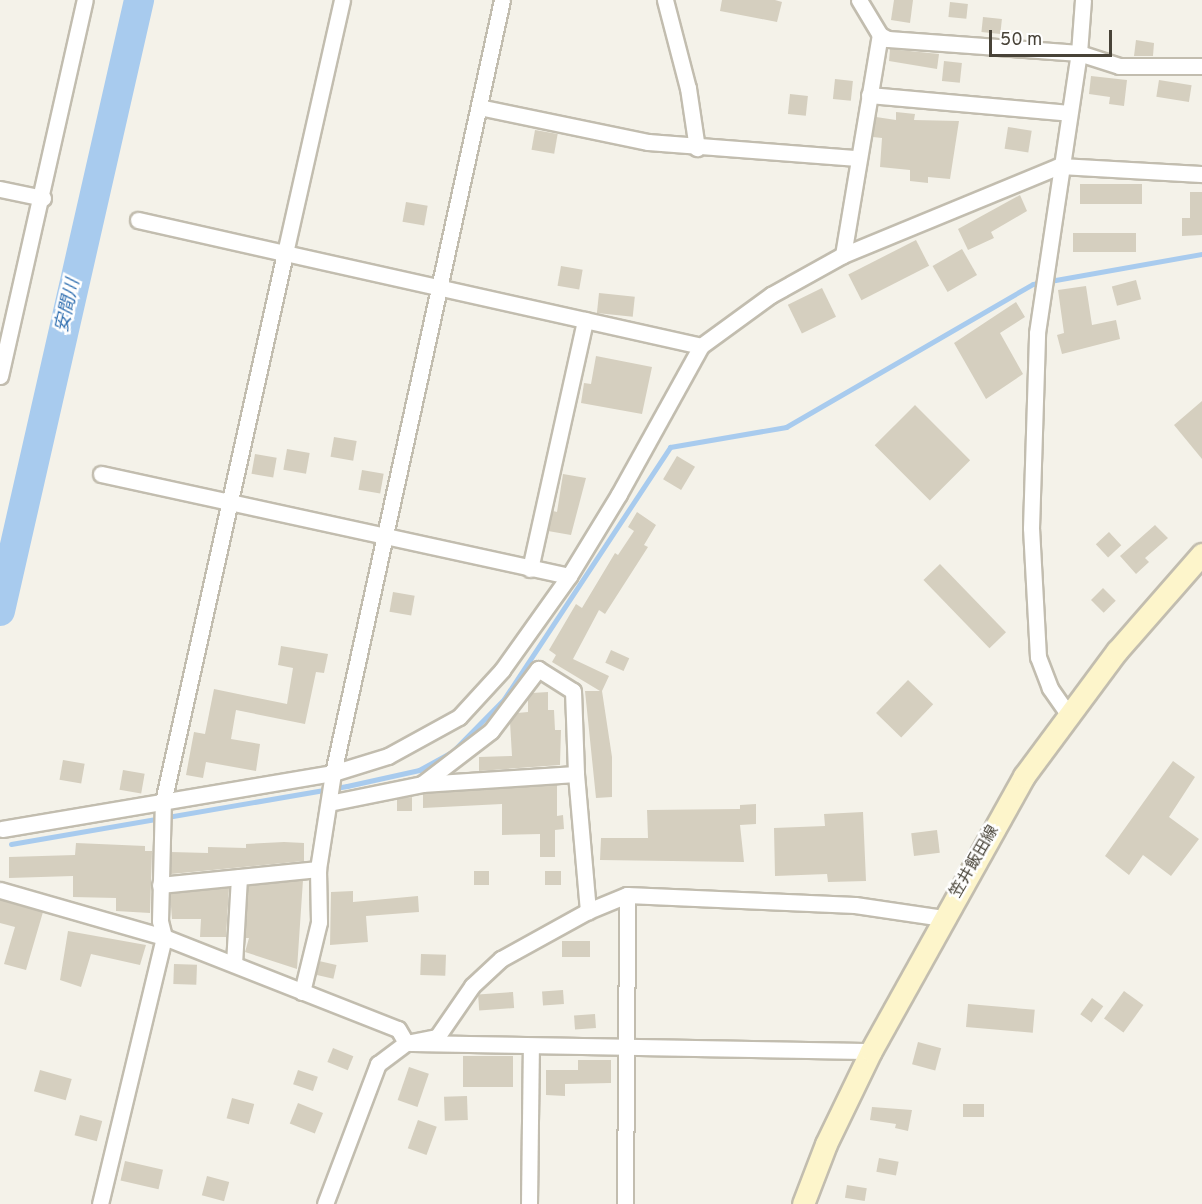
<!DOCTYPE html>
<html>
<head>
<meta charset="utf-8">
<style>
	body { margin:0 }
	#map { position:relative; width:1202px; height:1204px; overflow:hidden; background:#f4f2e9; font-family:Overpass,"Noto Sans JP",sans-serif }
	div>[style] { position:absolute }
	.stream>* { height:5px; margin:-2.5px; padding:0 2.5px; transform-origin:2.5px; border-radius:2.5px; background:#a8cbee }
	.river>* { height:30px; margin:-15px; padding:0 15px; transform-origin:15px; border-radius:15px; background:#a8cbee }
	.building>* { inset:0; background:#d5cfbf; transform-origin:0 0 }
	.roads { filter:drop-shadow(2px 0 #c2bdaf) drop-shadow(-2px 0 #c2bdaf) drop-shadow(0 2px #c2bdaf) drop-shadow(0 -2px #c2bdaf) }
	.minor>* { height:15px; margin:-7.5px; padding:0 7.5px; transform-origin:7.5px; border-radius:7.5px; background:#fff }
	.secondary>* { height:21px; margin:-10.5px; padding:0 10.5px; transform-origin:10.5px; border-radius:10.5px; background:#fdf5cb }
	span { translate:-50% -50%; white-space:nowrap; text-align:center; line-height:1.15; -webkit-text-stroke:5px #fff; paint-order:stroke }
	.street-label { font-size:16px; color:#484338 }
	.water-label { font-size:18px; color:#3371b1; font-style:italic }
	.scale { position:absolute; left:989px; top:30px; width:123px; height:27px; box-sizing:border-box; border:3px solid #484338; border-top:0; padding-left:8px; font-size:18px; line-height:21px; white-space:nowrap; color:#484338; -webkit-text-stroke:4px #fff; paint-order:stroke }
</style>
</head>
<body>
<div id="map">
	<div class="stream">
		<div style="left:11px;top:844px;width:341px;rotate:-9.8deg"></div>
		<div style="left:347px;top:786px;width:74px;rotate:-12.5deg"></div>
		<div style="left:419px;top:770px;width:38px;rotate:-29deg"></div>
		<div style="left:452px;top:752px;width:74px;rotate:-45.5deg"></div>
		<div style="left:504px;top:699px;width:302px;rotate:-56.6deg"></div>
		<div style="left:670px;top:447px;width:118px;rotate:-9.8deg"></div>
		<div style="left:786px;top:427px;width:285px;rotate:-30.1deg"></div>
		<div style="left:1033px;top:284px;width:172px;rotate:-10.1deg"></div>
	</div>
	<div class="river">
		<div style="left:0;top:611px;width:627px;rotate:-77.18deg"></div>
	</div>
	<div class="building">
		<div style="clip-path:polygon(722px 0,775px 0,782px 2px,777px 22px,720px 11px)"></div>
		<div style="clip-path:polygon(894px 0,913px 0,910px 23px,891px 20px)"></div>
		<div style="left:950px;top:2px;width:18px;height:15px;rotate:6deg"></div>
		<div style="left:983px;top:17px;width:19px;height:15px;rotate:6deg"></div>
		<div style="clip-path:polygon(1136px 40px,1154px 43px,1153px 56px,1134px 56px)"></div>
		<div style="clip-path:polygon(890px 49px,939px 54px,937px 69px,889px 61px)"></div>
		<div style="left:944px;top:61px;width:18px;height:20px;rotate:6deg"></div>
		<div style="clip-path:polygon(1091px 76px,1127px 80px,1124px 106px,1109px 104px,1110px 97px,1089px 94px)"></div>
		<div style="left:835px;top:79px;width:18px;height:20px;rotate:6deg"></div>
		<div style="left:1159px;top:80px;width:33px;height:17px;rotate:9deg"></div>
		<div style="left:790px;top:94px;width:18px;height:20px;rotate:6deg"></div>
		<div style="clip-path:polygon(896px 112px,915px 114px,914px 120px,959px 121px,950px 179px,928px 177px,928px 183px,910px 181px,910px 170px,880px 167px,882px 138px,873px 137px,876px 117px,896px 120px)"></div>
		<div style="left:1008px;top:127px;width:24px;height:22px;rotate:9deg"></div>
		<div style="left:535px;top:130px;width:23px;height:20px;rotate:10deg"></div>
		<div style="left:1080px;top:184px;width:62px;height:20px"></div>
		<div style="clip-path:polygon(1190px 192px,1202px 192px,1202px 235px,1182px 236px,1182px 218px,1190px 218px)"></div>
		<div style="clip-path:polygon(1020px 195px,1027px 211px,991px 232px,994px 238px,968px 250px,958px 229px)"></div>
		<div style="left:406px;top:202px;width:22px;height:20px;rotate:10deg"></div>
		<div style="left:1073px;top:233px;width:63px;height:19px"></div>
		<div style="left:916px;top:240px;width:29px;height:76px;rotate:63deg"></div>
		<div style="left:962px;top:249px;width:30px;height:34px;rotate:60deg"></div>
		<div style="left:561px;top:266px;width:22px;height:20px;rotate:10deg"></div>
		<div style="left:1136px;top:280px;width:20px;height:25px;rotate:75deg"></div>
		<div style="clip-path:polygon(1086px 286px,1092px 325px,1116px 320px,1120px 339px,1062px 354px,1057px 335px,1064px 333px,1058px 290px)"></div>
		<div style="left:822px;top:288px;width:32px;height:38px;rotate:64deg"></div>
		<div style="left:599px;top:293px;width:36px;height:20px;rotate:6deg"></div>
		<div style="clip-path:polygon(1016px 302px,1025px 317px,1000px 333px,1023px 374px,986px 399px,954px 343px)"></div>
		<div style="clip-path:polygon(596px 356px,652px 367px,642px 414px,581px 403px,584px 383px,591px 384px)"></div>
		<div style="clip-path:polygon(1202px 401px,1202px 459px,1174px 425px)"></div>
		<div style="left:915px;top:405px;width:78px;height:57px;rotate:45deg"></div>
		<div style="left:334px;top:437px;width:23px;height:20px;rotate:10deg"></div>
		<div style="left:287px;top:449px;width:23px;height:21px;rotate:10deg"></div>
		<div style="left:255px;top:454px;width:22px;height:20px;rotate:10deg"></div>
		<div style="left:677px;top:456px;width:21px;height:27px;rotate:31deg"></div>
		<div style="left:362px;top:470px;width:22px;height:20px;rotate:10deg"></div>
		<div style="clip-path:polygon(563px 474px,586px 478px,571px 535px,548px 531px,553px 511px,557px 512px)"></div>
		<div style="clip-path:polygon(637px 512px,656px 525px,644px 545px,648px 547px,605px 614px,599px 610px,573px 659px,609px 676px,602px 691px,612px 757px,612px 797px,596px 798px,585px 691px,600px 691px,552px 662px,556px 655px,549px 650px,576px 604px,582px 608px,615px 553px,618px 555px,634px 531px,628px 527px)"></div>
		<div style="clip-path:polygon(1155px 525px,1168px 538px,1145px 558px,1149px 562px,1136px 574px,1120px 556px)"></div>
		<div style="left:1109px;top:532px;width:18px;height:18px;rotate:47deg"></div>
		<div style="left:940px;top:564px;width:95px;height:23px;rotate:46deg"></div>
		<div style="left:1103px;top:588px;width:18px;height:17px;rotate:45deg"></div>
		<div style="left:393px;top:592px;width:22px;height:20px;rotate:10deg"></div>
		<div style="clip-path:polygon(281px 646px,328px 654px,324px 673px,316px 672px,305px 724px,236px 710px,231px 739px,260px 744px,256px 771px,206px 762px,203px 778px,186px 775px,194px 732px,205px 734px,214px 689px,287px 704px,293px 668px,278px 665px)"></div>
		<div style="left:611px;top:650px;width:20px;height:14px;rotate:24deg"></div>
		<div style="left:908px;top:680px;width:35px;height:46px;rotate:44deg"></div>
		<div style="clip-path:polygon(548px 692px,548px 710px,554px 710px,555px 730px,561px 730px,560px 765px,479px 771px,479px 757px,512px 756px,510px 722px,517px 713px,528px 712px,528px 698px,532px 693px)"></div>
		<div style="left:63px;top:760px;width:22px;height:20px;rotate:10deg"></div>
		<div style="clip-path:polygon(1173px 761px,1195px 777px,1169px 817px,1199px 839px,1171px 876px,1143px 855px,1129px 875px,1105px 856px)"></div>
		<div style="left:123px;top:770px;width:22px;height:20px;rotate:10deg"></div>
		<div style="clip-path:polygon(557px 785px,557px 816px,563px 815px,564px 829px,555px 830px,555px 857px,540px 857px,540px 834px,502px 835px,502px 804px,423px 808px,423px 794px)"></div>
		<div style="clip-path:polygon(412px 797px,412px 811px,397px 811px,397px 799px)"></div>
		<div style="clip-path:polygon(756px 804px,756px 824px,740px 825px,744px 862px,600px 860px,601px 838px,648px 838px,647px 810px,740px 809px,740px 805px)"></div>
		<div style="clip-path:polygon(863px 812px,866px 881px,828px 882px,827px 874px,775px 876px,774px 828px,825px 826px,824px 814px)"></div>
		<div style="left:937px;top:830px;width:23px;height:26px;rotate:83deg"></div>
		<div style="clip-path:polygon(284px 842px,304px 843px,304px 861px,171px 874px,171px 852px,208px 853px,208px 847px,246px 848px,246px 844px)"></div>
		<div style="clip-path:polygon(76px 843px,145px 846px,145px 851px,152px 851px,150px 913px,116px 911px,116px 898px,73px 897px,73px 876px,9px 878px,9px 857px,75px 855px)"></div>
		<div style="left:474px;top:871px;width:15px;height:14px"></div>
		<div style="left:545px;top:871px;width:16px;height:14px"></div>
		<div style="clip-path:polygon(303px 880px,297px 969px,245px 952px,249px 938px,245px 938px,248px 886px)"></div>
		<div style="clip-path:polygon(229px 888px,226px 937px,200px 937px,201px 919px,172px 919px,170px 894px)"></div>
		<div style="clip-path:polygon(353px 891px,353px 902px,418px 896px,419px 912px,366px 916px,368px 942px,330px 945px,331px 892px)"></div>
		<div style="clip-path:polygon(0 900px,43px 912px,26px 970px,4px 964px,15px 927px,0 923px)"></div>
		<div style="clip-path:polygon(68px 931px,146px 945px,140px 965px,91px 954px,81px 987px,60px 980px)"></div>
		<div style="left:562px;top:941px;width:28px;height:16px"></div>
		<div style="left:421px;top:954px;width:25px;height:21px;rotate:2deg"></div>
		<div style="left:319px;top:961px;width:18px;height:14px;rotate:13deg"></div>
		<div style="left:174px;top:964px;width:23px;height:20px;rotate:2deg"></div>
		<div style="left:563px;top:990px;width:14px;height:21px;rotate:86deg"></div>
		<div style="left:1124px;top:991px;width:24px;height:34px;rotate:36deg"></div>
		<div style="left:513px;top:992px;width:16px;height:35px;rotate:86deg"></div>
		<div style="left:1092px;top:998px;width:14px;height:20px;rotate:36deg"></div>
		<div style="left:968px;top:1004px;width:67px;height:23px;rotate:5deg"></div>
		<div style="left:595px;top:1014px;width:14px;height:21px;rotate:86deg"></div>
		<div style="left:918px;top:1042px;width:24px;height:23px;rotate:15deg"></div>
		<div style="left:333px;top:1048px;width:22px;height:15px;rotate:22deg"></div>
		<div style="left:463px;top:1056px;width:50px;height:31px"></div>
		<div style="clip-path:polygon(578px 1060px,611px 1060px,611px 1083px,565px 1084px,565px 1096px,546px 1095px,546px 1070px,578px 1070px)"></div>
		<div style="left:409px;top:1067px;width:21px;height:35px;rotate:19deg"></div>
		<div style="left:40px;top:1070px;width:33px;height:22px;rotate:16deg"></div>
		<div style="left:298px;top:1070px;width:21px;height:15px;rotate:19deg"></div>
		<div style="left:467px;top:1096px;width:24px;height:23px;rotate:88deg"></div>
		<div style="left:232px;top:1098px;width:23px;height:21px;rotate:15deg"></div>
		<div style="left:298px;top:1103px;width:27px;height:22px;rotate:22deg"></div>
		<div style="left:963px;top:1104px;width:21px;height:13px"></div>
		<div style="clip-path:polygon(872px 1107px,912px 1110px,908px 1131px,895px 1128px,896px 1124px,870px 1120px)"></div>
		<div style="left:80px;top:1115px;width:23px;height:21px;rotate:15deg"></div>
		<div style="left:418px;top:1120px;width:20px;height:30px;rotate:20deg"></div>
		<div style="left:879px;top:1158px;width:20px;height:14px;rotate:11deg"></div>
		<div style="left:125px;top:1161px;width:39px;height:20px;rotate:13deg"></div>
		<div style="left:207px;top:1176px;width:23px;height:20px;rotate:15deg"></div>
		<div style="left:847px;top:1185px;width:20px;height:13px;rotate:9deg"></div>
	</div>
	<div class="roads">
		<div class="minor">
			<div style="left:665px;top:0;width:91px;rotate:75.4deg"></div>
			<div style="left:688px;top:88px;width:61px;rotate:81.5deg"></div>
			<div style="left:859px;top:0;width:41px;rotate:59deg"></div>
			<div style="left:880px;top:35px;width:9px;rotate:27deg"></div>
			<div style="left:888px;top:39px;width:192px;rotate:4.2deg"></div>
			<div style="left:1079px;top:53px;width:42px;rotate:18deg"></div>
			<div style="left:1119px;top:66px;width:83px"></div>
			<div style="left:869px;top:95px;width:201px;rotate:5.1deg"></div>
			<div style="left:479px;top:107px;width:173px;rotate:11.7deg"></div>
			<div style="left:648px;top:142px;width:210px;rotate:4.4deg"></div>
			<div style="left:0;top:189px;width:44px;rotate:11.8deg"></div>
			<div style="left:138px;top:220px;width:151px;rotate:12.7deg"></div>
			<div style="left:285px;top:253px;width:259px;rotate:-77.3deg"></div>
			<div style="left:843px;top:255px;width:223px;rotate:-80.5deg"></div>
			<div style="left:0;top:376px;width:385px;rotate:-77.3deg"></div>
			<div style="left:101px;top:474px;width:479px;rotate:12.3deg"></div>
			<div style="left:530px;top:569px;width:255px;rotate:-77.5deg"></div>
			<div style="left:1068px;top:714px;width:32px;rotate:-125deg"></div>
			<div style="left:1050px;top:688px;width:33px;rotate:-111deg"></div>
			<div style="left:1038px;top:657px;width:129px;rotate:-93.1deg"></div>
			<div style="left:1031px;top:528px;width:195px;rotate:-88.2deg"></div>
			<div style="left:1037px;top:333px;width:283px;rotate:-81.5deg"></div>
			<div style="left:1079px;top:53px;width:53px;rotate:-85.7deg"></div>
			<div style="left:422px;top:784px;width:154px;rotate:-3.7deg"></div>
			<div style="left:329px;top:803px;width:95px;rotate:-11.5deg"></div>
			<div style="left:422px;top:784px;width:87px;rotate:-37.5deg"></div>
			<div style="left:491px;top:731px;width:78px;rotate:-52.8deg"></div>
			<div style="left:538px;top:669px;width:41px;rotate:32.2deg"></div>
			<div style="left:573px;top:691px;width:83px;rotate:87.9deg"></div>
			<div style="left:576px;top:774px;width:138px;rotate:85deg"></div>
			<div style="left:2px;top:829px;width:336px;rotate:-9.6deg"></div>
			<div style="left:333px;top:773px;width:58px;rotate:-17.2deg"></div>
			<div style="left:388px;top:756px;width:81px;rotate:-28.8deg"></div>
			<div style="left:459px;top:717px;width:64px;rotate:-47.5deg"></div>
			<div style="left:502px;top:670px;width:115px;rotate:-54.5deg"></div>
			<div style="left:569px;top:576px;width:96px;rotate:-58.6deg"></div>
			<div style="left:619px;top:494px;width:169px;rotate:-61deg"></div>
			<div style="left:160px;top:885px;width:159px;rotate:-5.8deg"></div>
			<div style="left:0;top:890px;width:171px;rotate:16deg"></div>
			<div style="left:164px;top:937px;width:251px;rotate:21.5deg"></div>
			<div style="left:398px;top:1029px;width:16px;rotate:60deg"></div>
			<div style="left:406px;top:1043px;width:465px;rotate:1deg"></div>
			<div style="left:234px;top:964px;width:87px;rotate:-86.7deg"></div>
			<div style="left:302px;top:992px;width:72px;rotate:-76.3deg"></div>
			<div style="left:319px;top:922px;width:53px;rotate:-91.1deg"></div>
			<div style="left:318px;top:869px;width:97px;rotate:-81.1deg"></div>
			<div style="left:333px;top:773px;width:791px;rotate:-77.67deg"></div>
			<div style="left:100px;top:1204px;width:275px;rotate:-76.5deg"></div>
			<div style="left:164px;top:937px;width:16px;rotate:-104deg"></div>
			<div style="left:160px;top:921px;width:119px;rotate:-88.6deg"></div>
			<div style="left:163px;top:802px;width:562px;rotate:-77.47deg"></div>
			<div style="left:285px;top:253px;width:426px;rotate:12.6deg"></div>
			<div style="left:701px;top:346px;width:87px;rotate:-36.1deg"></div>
			<div style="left:771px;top:295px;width:82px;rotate:-29.1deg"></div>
			<div style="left:843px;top:255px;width:234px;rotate:-22.4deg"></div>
			<div style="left:1059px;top:166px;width:143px;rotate:3.2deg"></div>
			<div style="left:325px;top:1204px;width:150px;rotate:-69.3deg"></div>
			<div style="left:378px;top:1064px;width:35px;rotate:-37deg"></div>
			<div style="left:406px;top:1043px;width:32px;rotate:-11deg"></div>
			<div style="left:437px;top:1037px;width:62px;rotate:-55.5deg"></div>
			<div style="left:472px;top:986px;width:40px;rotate:-43deg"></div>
			<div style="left:501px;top:959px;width:99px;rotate:-28.9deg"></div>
			<div style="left:588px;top:911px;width:42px;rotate:-22.3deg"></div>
			<div style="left:627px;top:895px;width:228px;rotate:2.5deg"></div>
			<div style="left:855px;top:905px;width:89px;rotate:8.4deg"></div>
			<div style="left:529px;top:1204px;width:158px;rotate:-89.3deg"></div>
			<div style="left:625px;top:1204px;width:309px;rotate:-89.6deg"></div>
		</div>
		<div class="secondary">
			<div style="left:803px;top:1204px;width:64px;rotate:-69deg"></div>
			<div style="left:826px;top:1144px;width:103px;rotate:-64.2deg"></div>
			<div style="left:871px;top:1051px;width:315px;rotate:-60.9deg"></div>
			<div style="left:1024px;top:776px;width:156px;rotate:-53.4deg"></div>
			<div style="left:1117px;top:651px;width:129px;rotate:-48.8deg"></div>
		</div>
	</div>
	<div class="street-label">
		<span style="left:975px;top:862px;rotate:-60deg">笠井飯田線</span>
	</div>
	<div class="water-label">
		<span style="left:69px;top:306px;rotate:-77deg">安間川</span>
	</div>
	<div class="scale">50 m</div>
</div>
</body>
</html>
